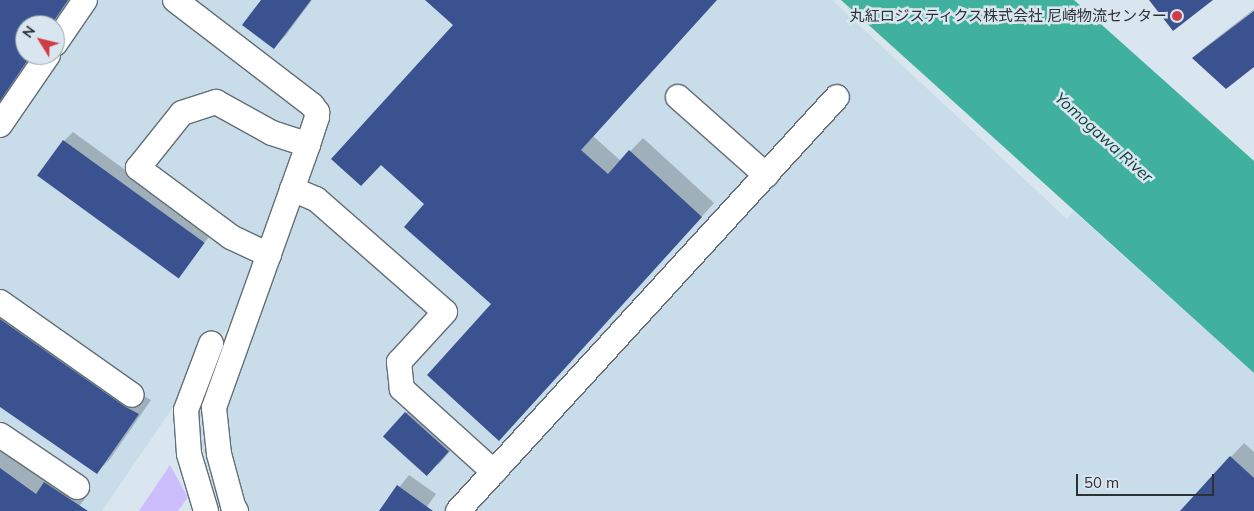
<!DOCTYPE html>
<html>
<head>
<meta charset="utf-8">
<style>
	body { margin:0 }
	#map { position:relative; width:1254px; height:511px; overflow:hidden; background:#d9e6ef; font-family:Mulish,"Noto Sans JP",sans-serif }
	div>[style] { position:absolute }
	.built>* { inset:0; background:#c8dce9 }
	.green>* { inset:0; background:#ccbdfd }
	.water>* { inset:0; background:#41b19f }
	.shadow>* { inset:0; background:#0003 }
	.building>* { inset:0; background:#3a528f; transform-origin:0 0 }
	.roads { filter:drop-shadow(1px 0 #636e76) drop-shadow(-1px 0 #636e76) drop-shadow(0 1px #636e76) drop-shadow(0 -1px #636e76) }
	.minor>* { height:24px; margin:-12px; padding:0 12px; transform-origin:12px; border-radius:12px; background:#fff }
	.dots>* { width:14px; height:14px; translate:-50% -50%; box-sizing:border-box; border:2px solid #d9e6ef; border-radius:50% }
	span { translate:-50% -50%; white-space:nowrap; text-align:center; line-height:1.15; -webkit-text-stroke:5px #d9e6ef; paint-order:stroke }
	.poi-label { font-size:15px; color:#2c3135 }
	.right { translate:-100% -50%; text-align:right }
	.water-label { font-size:16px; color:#083c34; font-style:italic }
	.north { position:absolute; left:15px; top:15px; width:50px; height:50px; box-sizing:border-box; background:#d9e6ef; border:1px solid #949ea5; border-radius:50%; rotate:306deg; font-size:14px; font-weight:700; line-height:20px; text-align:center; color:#2c3135 }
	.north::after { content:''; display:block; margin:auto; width:18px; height:22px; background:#ce3e47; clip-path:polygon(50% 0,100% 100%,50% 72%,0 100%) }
	.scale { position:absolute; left:1076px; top:474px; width:138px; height:22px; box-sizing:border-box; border:2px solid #2c3135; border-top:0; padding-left:6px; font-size:15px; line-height:18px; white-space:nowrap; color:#2c3135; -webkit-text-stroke:4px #d9e6ef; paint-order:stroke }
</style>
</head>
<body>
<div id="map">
	<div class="built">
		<div style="clip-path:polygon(evenodd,0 0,832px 0,1067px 219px,1073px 211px,1254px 373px,1254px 511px,220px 511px,201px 443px,198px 400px,231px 322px,102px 511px,0 511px,0 0,25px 25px,55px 25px,55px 55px,25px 55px,25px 25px)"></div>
	</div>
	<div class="green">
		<div style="clip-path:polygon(170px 465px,188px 497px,178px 511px,139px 511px)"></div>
	</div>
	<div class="water">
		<div style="clip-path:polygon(841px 0,1074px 0,1254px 161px,1254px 373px)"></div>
	</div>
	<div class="shadow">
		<div style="clip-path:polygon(0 0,71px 0,54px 25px,25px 25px,25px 55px,34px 55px,0 105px)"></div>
		<div style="clip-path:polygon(263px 0,312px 0,286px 35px,274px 47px)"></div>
		<div style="clip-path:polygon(427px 0,716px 0,593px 136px,621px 161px,643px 138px,714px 203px,512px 426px,493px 304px,426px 204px,454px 25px)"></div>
		<div style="clip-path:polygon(1254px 9px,1254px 66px,1193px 58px,1204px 48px)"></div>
		<div style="clip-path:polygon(73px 132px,212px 233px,180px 274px,64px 141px)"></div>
		<div style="clip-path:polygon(0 295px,138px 393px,151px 400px,110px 459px,97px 472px,0 405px)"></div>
		<div style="clip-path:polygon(416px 403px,459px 441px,438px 465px,406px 413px)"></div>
		<div style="clip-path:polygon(1244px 443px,1254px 452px,1254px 511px,1181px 511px)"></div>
		<div style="clip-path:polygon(0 445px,59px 469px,91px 490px,76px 511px,0 511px)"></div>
		<div style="clip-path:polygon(409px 475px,436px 494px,424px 511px,380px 511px)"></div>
	</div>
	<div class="building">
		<div style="clip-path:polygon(0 0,68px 0,51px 25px,25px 25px,25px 55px,31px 55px,0 101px)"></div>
		<div style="clip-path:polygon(261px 0,311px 0,274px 49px,242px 25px)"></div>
		<div style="clip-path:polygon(425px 0,717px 0,581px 150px,608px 174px,629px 150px,702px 217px,499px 441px,427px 375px,491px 304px,404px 227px,424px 204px,381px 165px,361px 186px,331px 159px,453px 25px)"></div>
		<div style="clip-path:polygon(1149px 0,1213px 0,1173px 31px)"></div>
		<div style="clip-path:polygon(1254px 11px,1254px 67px,1226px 89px,1192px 58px)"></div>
		<div style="left:63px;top:140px;width:175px;height:44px;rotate:36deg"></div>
		<div style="clip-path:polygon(0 319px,124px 406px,139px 414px,97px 474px,0 407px)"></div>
		<div style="left:405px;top:412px;width:59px;height:33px;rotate:42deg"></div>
		<div style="clip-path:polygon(1230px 456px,1254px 478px,1254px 511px,1180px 511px)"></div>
		<div style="clip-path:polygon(0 468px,36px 494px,44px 482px,88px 511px,0 511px)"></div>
		<div style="clip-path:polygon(397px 485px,433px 511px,379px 511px)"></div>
	</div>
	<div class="roads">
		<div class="minor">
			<div style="left:175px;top:0;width:173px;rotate:37.5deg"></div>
			<div style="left:312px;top:105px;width:9px;rotate:54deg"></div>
			<div style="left:317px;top:112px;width:5px;rotate:90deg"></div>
			<div style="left:317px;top:117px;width:29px;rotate:108deg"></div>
			<div style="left:308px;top:145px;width:279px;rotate:109.7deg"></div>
			<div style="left:214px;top:408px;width:46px;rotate:83.8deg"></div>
			<div style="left:219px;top:454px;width:54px;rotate:74.9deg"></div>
			<div style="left:233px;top:506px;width:6px;rotate:59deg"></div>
			<div style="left:55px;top:44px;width:53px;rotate:-55.7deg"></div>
			<div style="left:678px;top:97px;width:118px;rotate:41.6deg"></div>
			<div style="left:0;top:125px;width:85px;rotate:-55.6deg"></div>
			<div style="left:292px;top:189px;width:26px;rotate:23deg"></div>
			<div style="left:316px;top:199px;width:171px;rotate:41.2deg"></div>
			<div style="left:445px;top:312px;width:68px;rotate:132.6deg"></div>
			<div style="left:399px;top:362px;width:27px;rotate:84deg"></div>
			<div style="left:402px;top:389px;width:124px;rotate:42.1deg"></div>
			<div style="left:269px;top:255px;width:42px;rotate:-154.7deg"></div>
			<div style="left:231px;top:237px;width:116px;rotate:-143.4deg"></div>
			<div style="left:138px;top:168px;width:70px;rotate:-51.3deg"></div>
			<div style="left:182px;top:113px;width:36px;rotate:-18deg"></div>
			<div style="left:216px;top:102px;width:64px;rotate:29deg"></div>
			<div style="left:272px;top:133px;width:38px;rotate:18deg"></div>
			<div style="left:0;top:302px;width:161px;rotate:35.2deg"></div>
			<div style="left:0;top:435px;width:93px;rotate:34deg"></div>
			<div style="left:206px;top:511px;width:59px;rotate:-106.6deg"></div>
			<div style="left:189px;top:454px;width:44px;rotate:-93.9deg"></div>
			<div style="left:186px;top:410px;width:71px;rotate:-69.3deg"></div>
			<div style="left:458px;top:511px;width:561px;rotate:-47.53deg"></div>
		</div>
	</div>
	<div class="dots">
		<div style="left:1177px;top:16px;background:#ce3e47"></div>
	</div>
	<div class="poi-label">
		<span class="right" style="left:1167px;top:16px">丸紅ロジスティクス株式会社 尼崎物流センター</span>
	</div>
	<div class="water-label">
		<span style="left:1104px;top:137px;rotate:42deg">Yomogawa River</span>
	</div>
	<div class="north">N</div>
	<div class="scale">50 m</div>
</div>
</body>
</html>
